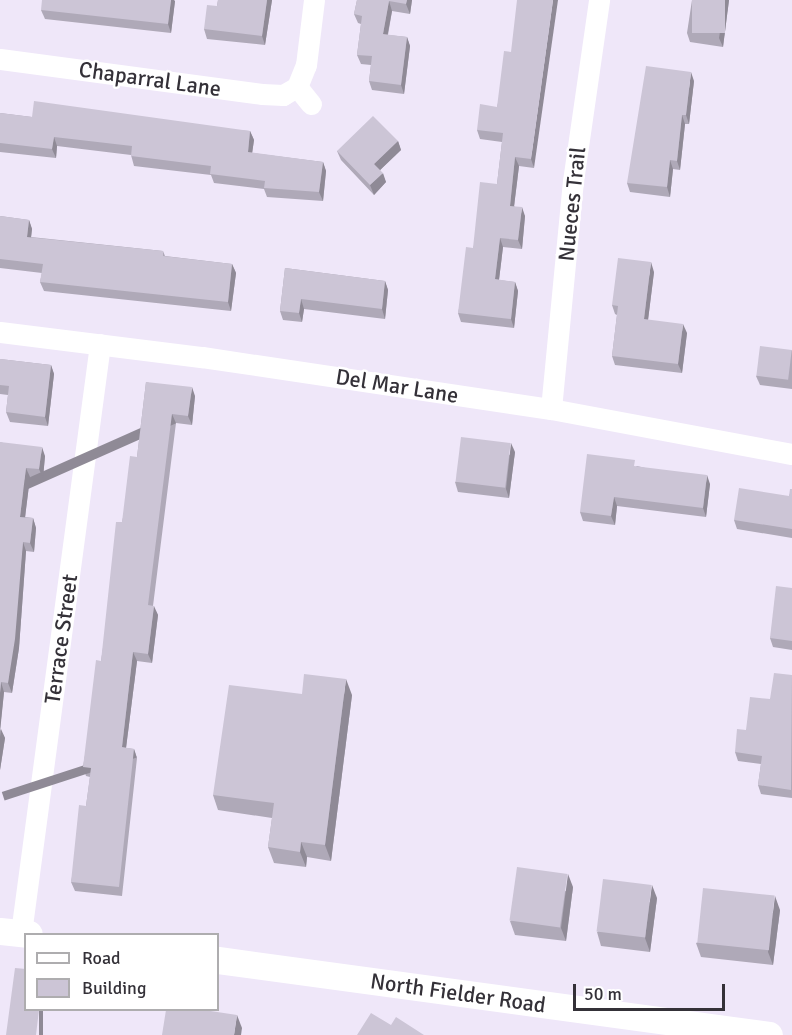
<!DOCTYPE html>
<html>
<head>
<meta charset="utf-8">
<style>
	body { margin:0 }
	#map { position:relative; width:792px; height:1035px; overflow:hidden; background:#efe7f9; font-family:Signika,sans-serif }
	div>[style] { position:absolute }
	.minor>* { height:21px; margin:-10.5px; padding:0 10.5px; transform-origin:10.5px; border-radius:10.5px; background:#fff }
	.major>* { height:27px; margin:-13.5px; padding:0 13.5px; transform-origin:13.5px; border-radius:13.5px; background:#fff }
	.wall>* { inset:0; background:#afa9b8 }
	.shaded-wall>* { inset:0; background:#8f8a96; transform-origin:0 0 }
	.building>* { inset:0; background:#ccc5d6; transform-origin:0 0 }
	span { translate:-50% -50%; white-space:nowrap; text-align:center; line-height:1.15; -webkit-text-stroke:5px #fff; paint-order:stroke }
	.street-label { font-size:22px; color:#343138 }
	.legend { position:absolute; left:24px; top:933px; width:195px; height:78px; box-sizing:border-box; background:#fff; border:2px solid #aeadaf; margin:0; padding:8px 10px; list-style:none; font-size:18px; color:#343138 }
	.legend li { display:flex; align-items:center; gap:12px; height:30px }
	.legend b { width:30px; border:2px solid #aeadaf }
	.scale { position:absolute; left:573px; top:984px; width:152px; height:27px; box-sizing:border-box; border:3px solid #343138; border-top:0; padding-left:8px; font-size:18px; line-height:21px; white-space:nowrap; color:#343138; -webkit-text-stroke:4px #fff; paint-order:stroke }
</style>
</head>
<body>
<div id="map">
	<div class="minor">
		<div style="left:0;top:59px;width:264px;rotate:7.6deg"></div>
		<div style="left:262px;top:94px;width:21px;rotate:3deg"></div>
		<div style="left:283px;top:95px;width:16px;rotate:-30deg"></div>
		<div style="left:311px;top:104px;width:22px;rotate:-129deg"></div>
		<div style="left:297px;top:87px;width:24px;rotate:-68deg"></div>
		<div style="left:306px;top:65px;width:65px;rotate:-83deg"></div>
		<div style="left:0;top:332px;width:204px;rotate:7.1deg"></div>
		<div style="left:202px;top:357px;width:353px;rotate:8.5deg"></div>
		<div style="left:551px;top:409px;width:245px;rotate:10.6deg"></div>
		<div style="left:551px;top:409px;width:229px;rotate:-84.5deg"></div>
		<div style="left:573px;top:181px;width:183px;rotate:-81.8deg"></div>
		<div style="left:21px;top:933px;width:594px;rotate:-82.36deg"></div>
	</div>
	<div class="major">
		<div style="left:0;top:931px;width:29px;rotate:6deg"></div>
		<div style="left:218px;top:960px;width:556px;rotate:7.75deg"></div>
	</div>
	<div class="wall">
		<div style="clip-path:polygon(218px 0,272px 0,265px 45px,207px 39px,204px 29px,217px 6px)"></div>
		<div style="clip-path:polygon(357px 0,412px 0,410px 14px,392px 11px,388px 35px,407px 37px,410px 46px,404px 94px,372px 90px,369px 81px,371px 65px,361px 64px,357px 55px,361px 24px,358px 23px,354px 14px)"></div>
		<div style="clip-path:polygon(692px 0,729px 0,723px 47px,690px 42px,687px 33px)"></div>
		<div style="clip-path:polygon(175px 1px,171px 33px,45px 19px,41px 10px)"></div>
		<div style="clip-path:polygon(511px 52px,534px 168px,519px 166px,514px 206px,525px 216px,522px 249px,503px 247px,499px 280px,515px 282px,518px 291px,514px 328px,461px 322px,458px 313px,473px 248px,497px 184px,502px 142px,480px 139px,477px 130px,497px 107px)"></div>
		<div style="clip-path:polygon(694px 81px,689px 124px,685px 124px,680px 170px,673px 169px,670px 197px,630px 192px,627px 183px)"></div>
		<div style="clip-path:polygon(0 113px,32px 117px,250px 131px,254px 140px,252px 153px,323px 162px,326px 171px,323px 201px,267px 197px,264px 189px,214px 183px,211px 175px,134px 166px,131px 155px,57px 146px,56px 158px,0 152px)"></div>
		<div style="clip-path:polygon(398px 141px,401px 150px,380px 170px,386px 182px,374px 195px,341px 160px,337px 151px)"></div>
		<div style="clip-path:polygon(0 216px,29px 220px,32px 229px,31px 237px,163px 251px,165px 256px,232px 264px,236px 273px,231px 311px,44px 291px,40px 282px,42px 273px,0 268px)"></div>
		<div style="clip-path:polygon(285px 268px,385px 281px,388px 290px,385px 319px,304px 309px,302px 322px,283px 320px,280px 311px)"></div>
		<div style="clip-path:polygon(654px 272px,648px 320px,687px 333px,682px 373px,615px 365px,612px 356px,617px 315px,615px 314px,612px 305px)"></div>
		<div style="clip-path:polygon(792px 350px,792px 389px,760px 385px,756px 376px)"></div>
		<div style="clip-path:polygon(0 359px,51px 365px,54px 374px,48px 426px,10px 422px,6px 412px,8px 395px,0 394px)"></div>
		<div style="clip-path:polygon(146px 382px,195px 396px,192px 425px,176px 423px,153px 606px,158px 615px,152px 663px,137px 661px,126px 748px,134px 749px,137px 758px,122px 896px,75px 891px,71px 882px,86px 806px,90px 777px,86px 776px,83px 767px,101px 661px,122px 522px,137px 457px)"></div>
		<div style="clip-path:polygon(0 442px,45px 456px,43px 478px,30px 477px,25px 517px,33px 518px,36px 528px,34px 552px,26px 551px,19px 648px,12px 693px,4px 692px,0 729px,5px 738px,0 770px)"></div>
		<div style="clip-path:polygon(515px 452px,509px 498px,458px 492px,455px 482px)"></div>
		<div style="clip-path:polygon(637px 466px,710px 484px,706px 517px,617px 506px,615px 525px,583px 521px,580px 512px)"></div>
		<div style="clip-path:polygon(792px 489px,792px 538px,737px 529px,734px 520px,789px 496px)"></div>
		<div style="clip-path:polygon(792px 588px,792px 650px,773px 647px,770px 638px)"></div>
		<div style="clip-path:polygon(792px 675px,792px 798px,761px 794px,758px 785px,761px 764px,738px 761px,735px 752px,746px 730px,770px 699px)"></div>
		<div style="clip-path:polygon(302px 694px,352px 695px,331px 861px,307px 857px,306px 867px,274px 863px,268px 847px,272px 818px,218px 810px,213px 795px)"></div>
		<div style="clip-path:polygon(573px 887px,566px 941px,515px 935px,510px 921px)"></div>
		<div style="clip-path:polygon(657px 898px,650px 952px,601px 946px,597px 932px)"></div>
		<div style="clip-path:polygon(780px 910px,773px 965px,701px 957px,696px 943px)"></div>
	</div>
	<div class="shaded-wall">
		<div style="clip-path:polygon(171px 0,174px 0,175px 1px,171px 33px,168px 24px)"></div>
		<div style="clip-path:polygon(267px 0,272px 0,265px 45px,262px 36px)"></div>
		<div style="clip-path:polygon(407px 0,412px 0,410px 14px,406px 4px)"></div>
		<div style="clip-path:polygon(553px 0,558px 0,534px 168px,531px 159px)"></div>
		<div style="clip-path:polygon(725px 0,729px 0,723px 47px,719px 38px)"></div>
		<div style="clip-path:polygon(389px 1px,392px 11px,386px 43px,383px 34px)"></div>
		<div style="clip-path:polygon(407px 37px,410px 46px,404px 94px,401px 85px)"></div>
		<div style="clip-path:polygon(691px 72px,694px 81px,689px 124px,686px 115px)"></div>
		<div style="clip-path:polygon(682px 115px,685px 124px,680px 170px,677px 161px)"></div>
		<div style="clip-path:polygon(250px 131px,254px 140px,251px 161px,248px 152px)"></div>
		<div style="clip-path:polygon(54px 137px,57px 146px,56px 158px,52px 149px)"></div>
		<div style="clip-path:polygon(398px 141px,401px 150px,377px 173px,374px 164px)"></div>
		<div style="clip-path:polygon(515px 157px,519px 166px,513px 215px,510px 206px)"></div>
		<div style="clip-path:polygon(670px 160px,673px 169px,670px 197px,667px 187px)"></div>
		<div style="clip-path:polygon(323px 162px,326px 171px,323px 201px,319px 192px)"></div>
		<div style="clip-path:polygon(383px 173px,386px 182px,374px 195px,370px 185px)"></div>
		<div style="clip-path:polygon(522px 207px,525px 216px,522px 249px,518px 240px)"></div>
		<div style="clip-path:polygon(29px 220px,32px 229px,30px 246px,27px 237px)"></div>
		<div style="clip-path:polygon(500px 238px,503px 247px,498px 288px,495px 279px)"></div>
		<div style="clip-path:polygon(651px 262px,654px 272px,647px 328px,644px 319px)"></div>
		<div style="clip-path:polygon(232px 264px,236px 273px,231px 311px,228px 302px)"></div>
		<div style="clip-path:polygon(385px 281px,388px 290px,385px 319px,382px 309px)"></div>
		<div style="clip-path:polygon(515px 282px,518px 291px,514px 328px,511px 319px)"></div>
		<div style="clip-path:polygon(301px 299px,304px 309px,302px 322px,299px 313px)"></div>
		<div style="clip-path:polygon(683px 324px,687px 333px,682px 373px,678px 364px)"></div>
		<div style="clip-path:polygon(51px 365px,54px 374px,48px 426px,45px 417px)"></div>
		<div style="clip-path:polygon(192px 387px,195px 396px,192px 425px,188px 416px)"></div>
		<div style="left:172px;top:414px;width:10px;height:193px;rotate:66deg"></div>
		<div style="clip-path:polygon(511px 443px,515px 452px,509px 498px,506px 489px)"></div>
		<div style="clip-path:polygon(42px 447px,45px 456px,43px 478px,39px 469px)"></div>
		<div style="clip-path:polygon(26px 468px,30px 477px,24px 526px,20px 517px)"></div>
		<div style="clip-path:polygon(707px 475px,710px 484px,706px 517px,703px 508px)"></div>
		<div style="clip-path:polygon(614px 497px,617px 506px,615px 525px,611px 516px)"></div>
		<div style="clip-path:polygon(33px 518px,36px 528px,34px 552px,30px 543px)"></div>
		<div style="clip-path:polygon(23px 542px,26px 551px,19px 648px,12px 693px,8px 683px)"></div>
		<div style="clip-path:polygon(154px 606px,158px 615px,152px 663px,148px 654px)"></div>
		<div style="clip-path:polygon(133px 652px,137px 661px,125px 756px,122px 747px)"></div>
		<div style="clip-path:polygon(346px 679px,352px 695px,331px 861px,325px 845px)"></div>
		<div style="clip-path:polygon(1px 682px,4px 692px,0 732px,0 693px)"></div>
		<div style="clip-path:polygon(1px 729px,5px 738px,0 770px,0 737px)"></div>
		<div style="left:134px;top:749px;width:9px;height:139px;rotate:72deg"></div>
		<div style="clip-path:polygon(301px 842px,307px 857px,306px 867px,300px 852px)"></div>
		<div style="clip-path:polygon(568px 874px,573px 887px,566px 941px,561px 928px)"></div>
		<div style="clip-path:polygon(652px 885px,657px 898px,650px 952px,645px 938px)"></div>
		<div style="clip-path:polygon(775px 896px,780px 910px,773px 965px,768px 952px)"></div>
		<div style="left:39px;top:1010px;width:4px;height:25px"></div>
		<div style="clip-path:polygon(237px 1015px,242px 1028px,241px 1035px,234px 1035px)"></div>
	</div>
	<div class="building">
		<div style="clip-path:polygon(42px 0,171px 0,168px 24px,41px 10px)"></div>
		<div style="clip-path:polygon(218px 0,267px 0,262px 36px,204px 29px,207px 5px,217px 6px)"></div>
		<div style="clip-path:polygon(357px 0,407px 0,406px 4px,389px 1px,383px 34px,407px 37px,401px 85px,369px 81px,372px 56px,357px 55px,362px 16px,354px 14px)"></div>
		<div style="clip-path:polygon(517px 0,553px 0,531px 159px,515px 157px,510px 206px,522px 207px,518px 240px,500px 238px,495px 279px,515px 282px,511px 319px,458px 313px,466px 247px,473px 248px,480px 182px,497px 184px,503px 133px,477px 130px,480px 104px,497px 107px,504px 51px,511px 52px)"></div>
		<div style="left:692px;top:0;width:33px;height:33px"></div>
		<div style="clip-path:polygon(646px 66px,691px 72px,686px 115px,682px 115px,677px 161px,670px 160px,667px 187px,627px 183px)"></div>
		<div style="clip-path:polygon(34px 101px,250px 131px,248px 152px,323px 162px,319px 192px,264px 188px,265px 181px,210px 174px,211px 166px,131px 156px,132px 146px,54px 137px,52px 149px,0 143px,0 113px,32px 117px)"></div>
		<div style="clip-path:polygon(373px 116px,398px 141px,374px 164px,383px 173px,370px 185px,337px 151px)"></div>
		<div style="clip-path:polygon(0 216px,29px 220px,27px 237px,163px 251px,163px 256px,232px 264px,228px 302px,40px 282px,43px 264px,0 259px)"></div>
		<div style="clip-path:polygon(618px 258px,651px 262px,644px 319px,683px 324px,678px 364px,612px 356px,618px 306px,612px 305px)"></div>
		<div style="clip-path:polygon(285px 268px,385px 281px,382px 309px,301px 299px,299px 313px,280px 311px)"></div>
		<div style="left:760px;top:346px;width:32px;height:30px;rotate:7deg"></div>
		<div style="clip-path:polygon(0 359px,51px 365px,45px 417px,6px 412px,9px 386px,0 385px)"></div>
		<div style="clip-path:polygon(146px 382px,192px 387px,188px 416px,172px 414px,148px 605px,154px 606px,148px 654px,133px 652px,122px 747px,134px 749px,119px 887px,71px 882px,79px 805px,86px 806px,91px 768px,83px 767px,96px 660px,101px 661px,116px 522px,122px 522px,130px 456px,137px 457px)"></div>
		<div style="left:461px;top:437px;width:50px;height:45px;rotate:7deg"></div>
		<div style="clip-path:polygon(0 442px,42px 447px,39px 469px,26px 468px,20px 517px,33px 518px,30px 543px,23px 542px,15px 639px,8px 683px,1px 682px,0 693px)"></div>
		<div style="clip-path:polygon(587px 454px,635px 460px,634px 466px,707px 475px,703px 508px,614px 497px,611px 516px,580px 512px)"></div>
		<div style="clip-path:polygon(739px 488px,789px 496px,790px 489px,792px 489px,792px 529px,734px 520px)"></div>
		<div style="clip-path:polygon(776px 586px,792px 588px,792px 641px,770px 638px)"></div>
		<div style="clip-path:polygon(774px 673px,792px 675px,791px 790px,758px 785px,762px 756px,735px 752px,737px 729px,746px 730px,750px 697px,770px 699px)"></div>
		<div style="clip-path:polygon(304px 674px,346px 679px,325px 845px,301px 842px,300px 852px,268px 847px,274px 803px,213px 795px,229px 685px,302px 694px)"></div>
		<div style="left:517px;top:867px;width:51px;height:54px;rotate:8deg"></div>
		<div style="left:603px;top:879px;width:49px;height:53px;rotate:7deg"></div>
		<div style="left:703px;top:888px;width:72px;height:55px;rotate:6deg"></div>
		<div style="clip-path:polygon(15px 968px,26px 969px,26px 1010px,39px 1010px,36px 1035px,6px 1035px)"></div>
		<div style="clip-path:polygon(166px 1010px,204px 1010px,237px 1015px,234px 1035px,162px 1035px)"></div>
		<div style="clip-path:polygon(371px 1013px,391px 1025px,396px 1017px,424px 1035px,357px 1035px)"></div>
	</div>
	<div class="street-label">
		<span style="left:150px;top:79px;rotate:8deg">Chaparral Lane</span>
		<span style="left:572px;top:204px;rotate:-84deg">Nueces Trail</span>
		<span style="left:397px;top:386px;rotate:9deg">Del Mar Lane</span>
		<span style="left:61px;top:639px;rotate:-82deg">Terrace Street</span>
		<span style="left:458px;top:993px;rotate:8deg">North Fielder Road</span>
	</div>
	<ul class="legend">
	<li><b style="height:8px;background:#fff"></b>Road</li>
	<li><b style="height:16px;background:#ccc5d6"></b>Building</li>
	</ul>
	<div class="scale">50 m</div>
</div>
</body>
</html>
